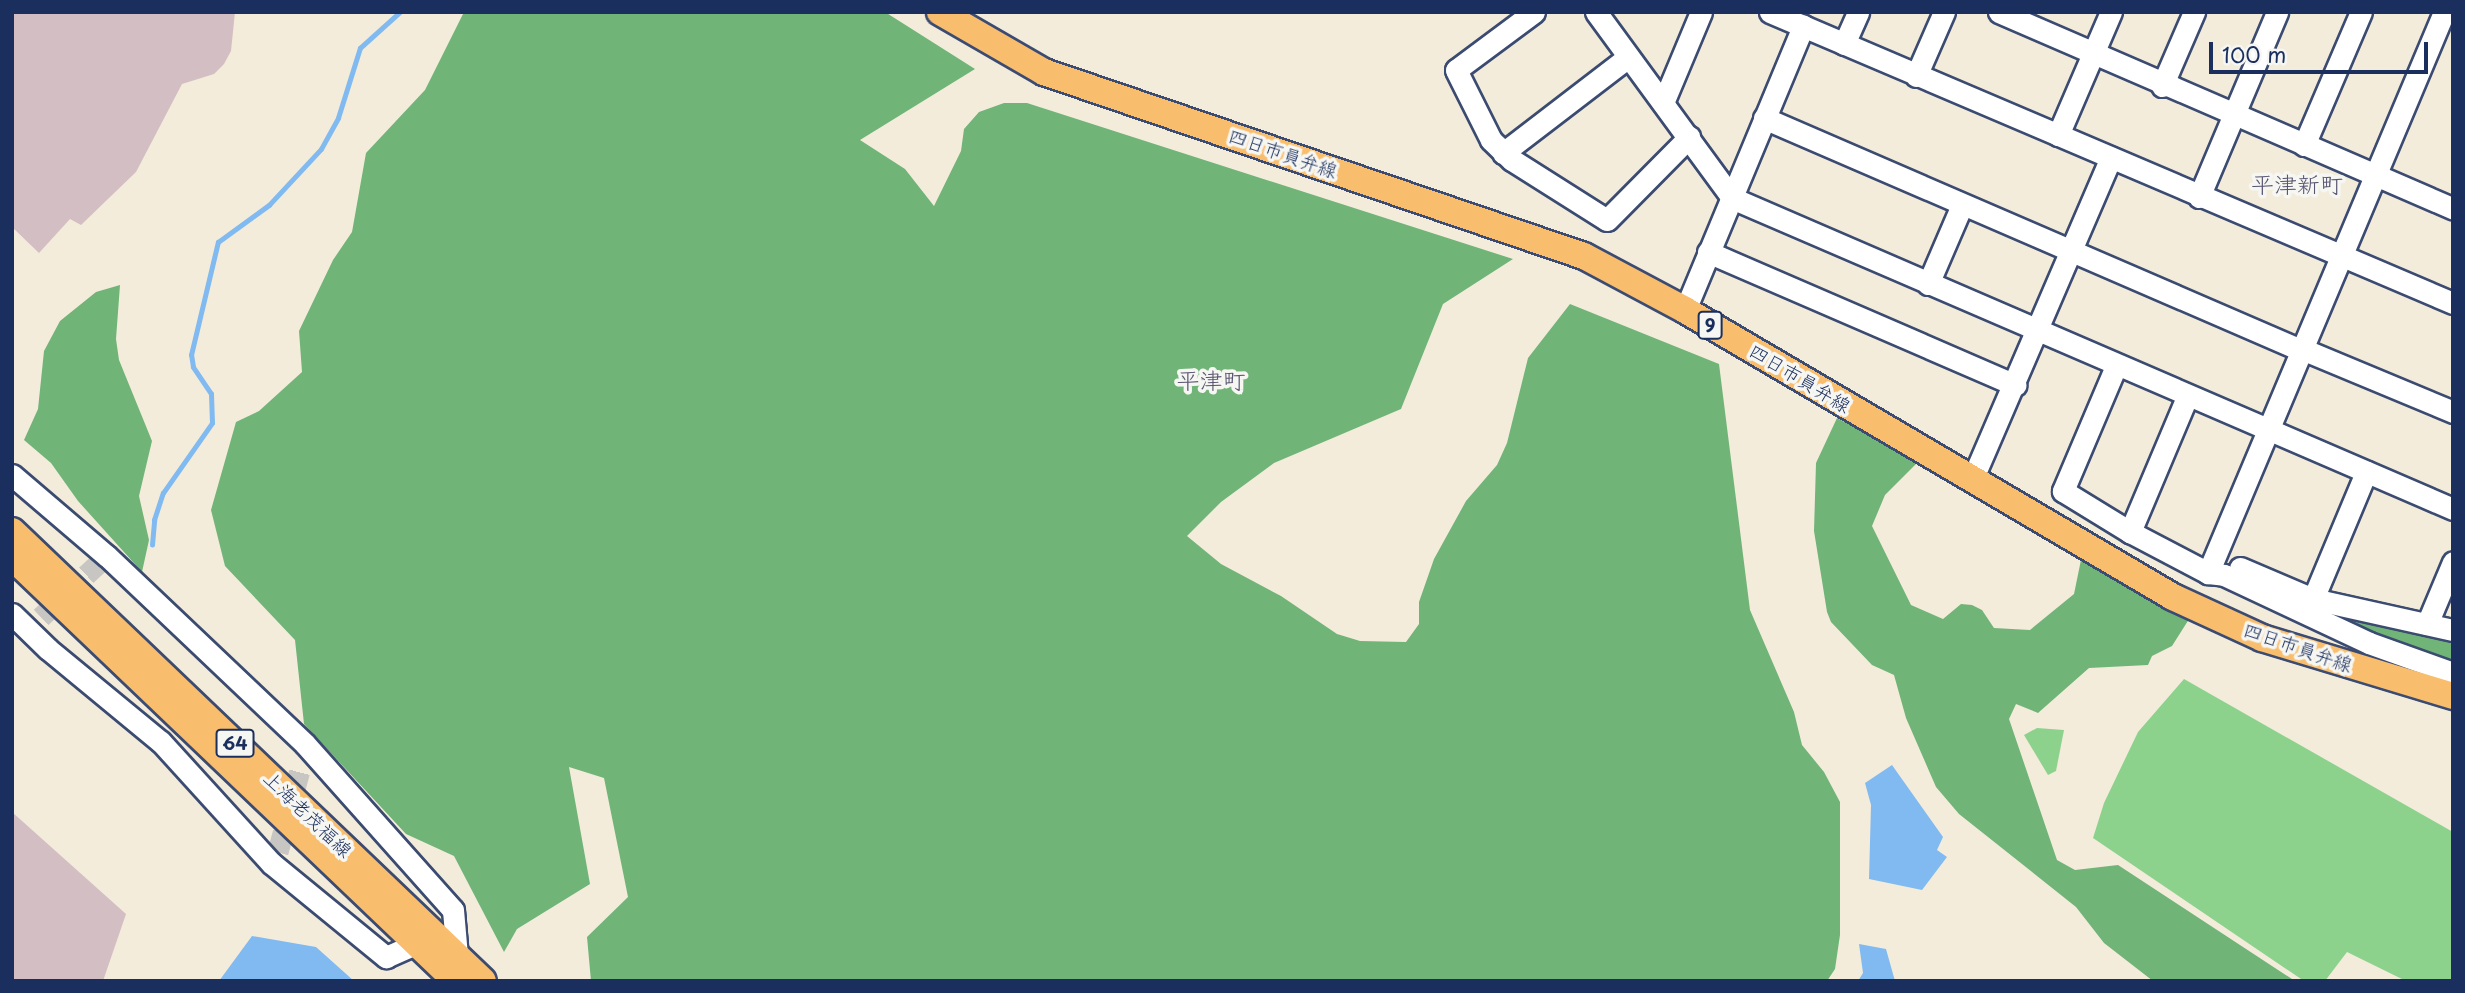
<!DOCTYPE html>
<html>
<head>
<meta charset="utf-8">
<style>
	body { margin:0 }
	#map { position:relative; width:2465px; height:993px; overflow:hidden; background:#f3ecdb; font-family:"Playpen Sans","Klee One",sans-serif }
	div>[style] { position:absolute }
	.industrial>* { inset:0; background:#d2bec3 }
	.green>* { inset:0; background:#8cd28d }
	.forest>* { inset:0; background:#71b478 }
	.water>* { inset:0; background:#80baf1 }
	.stream>* { height:4.5px; margin:-2.25px; padding:0 2.25px; transform-origin:2.25px; border-radius:2.25px; background:#80baf1 }
	.minor-tunnel>* { height:21px; margin-top:-10.5px; transform-origin:0; background:repeating-linear-gradient(90deg,#c8c6c2 0 21px,transparent 0 31px) }
	.roads { filter:drop-shadow(2px 0 #3b4b71) drop-shadow(-2px 0 #3b4b71) drop-shadow(0 2px #3b4b71) drop-shadow(0 -2px #3b4b71) }
	.minor>* { height:21px; margin:-10.5px; padding:0 10.5px; transform-origin:10.5px; border-radius:10.5px; background:#fff }
	.major>* { height:26px; margin:-13px; padding:0 13px; transform-origin:13px; border-radius:13px; background:#f9be6d }
	span { translate:-50% -50%; white-space:nowrap; text-align:center; line-height:1.15; -webkit-text-stroke:7px #f6f6f2; paint-order:stroke }
	.shield-label span { padding:2px 5px; background:#f6f6f2; border:2px solid; border-radius:5px; -webkit-text-stroke-width:0 }
	.shield-label { font-size:18px; color:#1b2f5e; font-weight:700 }
	.street-label { font-size:19px; color:#1b2f5e }
	.quarter-label { font-size:23px; color:#595471 }
	.frame { position:absolute; inset:0; border:14px solid #1b2f5e; pointer-events:none }
	.scale { position:absolute; left:2209px; top:42px; width:219px; height:32px; box-sizing:border-box; border:4px solid #1b2f5e; border-top:0; padding-left:9px; font-size:21px; line-height:24px; white-space:nowrap; color:#1b2f5e; -webkit-text-stroke:5px #f6f6f2; paint-order:stroke }
</style>
</head>
<body>
<div id="map">
	<div class="industrial">
		<div style="clip-path:polygon(12px 12px,235px 12px,231px 51px,224px 64px,214px 74px,182px 84px,136px 172px,81px 225px,70px 219px,39px 253px,12px 227px)"></div>
		<div style="clip-path:polygon(12px 812px,126px 914px,103px 981px,12px 981px)"></div>
	</div>
	<div class="green">
		<div style="clip-path:polygon(2184px 679px,2453px 832px,2453px 981px,2406px 981px,2347px 952px,2325px 981px,2304px 981px,2093px 838px,2104px 803px,2138px 732px)"></div>
		<div style="clip-path:polygon(2037px 728px,2064px 730px,2056px 771px,2048px 775px,2024px 735px)"></div>
	</div>
	<div class="forest">
		<div style="clip-path:polygon(464px 12px,885px 12px,975px 69px,860px 140px,905px 169px,934px 206px,961px 151px,964px 129px,979px 112px,1004px 103px,1027px 103px,1513px 259px,1443px 304px,1401px 409px,1274px 463px,1221px 502px,1187px 536px,1221px 564px,1281px 596px,1337px 634px,1360px 641px,1406px 642px,1419px 624px,1419px 602px,1434px 559px,1466px 501px,1497px 465px,1507px 443px,1528px 358px,1570px 304px,1719px 364px,1750px 610px,1794px 712px,1802px 745px,1824px 772px,1840px 802px,1840px 935px,1835px 969px,1827px 981px,591px 981px,587px 937px,628px 897px,604px 778px,569px 767px,590px 884px,517px 929px,504px 952px,454px 856px,406px 834px,304px 724px,295px 640px,225px 566px,211px 510px,236px 422px,259px 411px,302px 372px,299px 331px,333px 260px,352px 232px,366px 153px,425px 90px)"></div>
		<div style="clip-path:polygon(120px 285px,116px 339px,119px 360px,152px 441px,139px 496px,149px 540px,142px 572px,78px 501px,51px 463px,24px 440px,38px 409px,44px 351px,60px 321px,96px 292px)"></div>
		<div style="clip-path:polygon(1837px 418px,1919px 461px,1885px 495px,1872px 526px,1911px 605px,1943px 619px,1961px 604px,1972px 605px,1982px 610px,1994px 628px,2030px 630px,2074px 594px,2082px 555px,2191px 616px,2172px 646px,2152px 656px,2148px 665px,2089px 668px,2038px 713px,2016px 704px,2009px 719px,2057px 860px,2075px 870px,2118px 865px,2295px 981px,2153px 981px,2104px 943px,2076px 907px,1959px 814px,1936px 787px,1906px 718px,1894px 675px,1872px 665px,1831px 622px,1827px 612px,1814px 531px,1816px 463px)"></div>
		<div style="clip-path:polygon(2341px 614px,2453px 635px,2453px 662px,2372px 636px)"></div>
	</div>
	<div class="water">
		<div style="clip-path:polygon(1892px 765px,1943px 837px,1937px 850px,1947px 857px,1922px 890px,1869px 879px,1871px 805px,1865px 783px)"></div>
		<div style="clip-path:polygon(252px 936px,316px 947px,354px 981px,219px 981px)"></div>
		<div style="clip-path:polygon(1859px 944px,1886px 949px,1895px 981px,1858px 981px,1863px 973px)"></div>
	</div>
	<div class="stream">
		<div style="left:152px;top:545px;width:25px;rotate:-85deg"></div>
		<div style="left:154px;top:520px;width:28px;rotate:-72deg"></div>
		<div style="left:163px;top:493px;width:85px;rotate:-55deg"></div>
		<div style="left:212px;top:423px;width:29px;rotate:-92deg"></div>
		<div style="left:211px;top:394px;width:32px;rotate:-124deg"></div>
		<div style="left:193px;top:367px;width:12px;rotate:-99deg"></div>
		<div style="left:191px;top:355px;width:116px;rotate:-76.6deg"></div>
		<div style="left:218px;top:242px;width:63px;rotate:-36deg"></div>
		<div style="left:269px;top:205px;width:76px;rotate:-47.1deg"></div>
		<div style="left:321px;top:149px;width:35px;rotate:-61deg"></div>
		<div style="left:338px;top:118px;width:73px;rotate:-72.6deg"></div>
		<div style="left:360px;top:48px;width:54px;rotate:-42deg"></div>
	</div>
	<div class="minor-tunnel">
		<div style="left:41px;top:617px;width:82px;rotate:-43deg"></div>
		<div style="left:278px;top:852px;width:89px;rotate:-75deg"></div>
	</div>
	<div class="roads">
		<div class="minor">
			<div style="left:1534px;top:12px;width:97px;rotate:143.4deg"></div>
			<div style="left:1456px;top:70px;width:78px;rotate:63.4deg"></div>
			<div style="left:1491px;top:140px;width:29px;rotate:44deg"></div>
			<div style="left:1512px;top:160px;width:112px;rotate:32.3deg"></div>
			<div style="left:1607px;top:220px;width:117px;rotate:-45.3deg"></div>
			<div style="left:1596px;top:12px;width:230px;rotate:53.8deg"></div>
			<div style="left:1732px;top:198px;width:785px;rotate:23.33deg"></div>
			<div style="left:1770px;top:12px;width:742px;rotate:23.08deg"></div>
			<div style="left:1999px;top:12px;width:495px;rotate:23.4deg"></div>
			<div style="left:2444px;top:12px;width:609px;rotate:112.82deg"></div>
			<div style="left:2208px;top:573px;width:16px;rotate:7deg"></div>
			<div style="left:2224px;top:575px;width:160px;rotate:25.1deg"></div>
			<div style="left:2369px;top:643px;width:89px;rotate:19.7deg"></div>
			<div style="left:1844px;top:44px;width:35px;rotate:-66deg"></div>
			<div style="left:1916px;top:76px;width:70px;rotate:-66.4deg"></div>
			<div style="left:2162px;top:86px;width:81px;rotate:-66.6deg"></div>
			<div style="left:1663px;top:103px;width:99px;rotate:-67.3deg"></div>
			<div style="left:1764px;top:118px;width:585px;rotate:23.37deg"></div>
			<div style="left:2058px;top:135px;width:134px;rotate:-66.7deg"></div>
			<div style="left:2304px;top:145px;width:145px;rotate:-66.8deg"></div>
			<div style="left:1503px;top:153px;width:158px;rotate:-37.5deg"></div>
			<div style="left:2199px;top:197px;width:201px;rotate:-67.1deg"></div>
			<div style="left:1708px;top:252px;width:335px;rotate:23.4deg"></div>
			<div style="left:1928px;top:284px;width:86px;rotate:-66.7deg"></div>
			<div style="left:1685px;top:310px;width:308px;rotate:-67.4deg"></div>
			<div style="left:2302px;top:349px;width:164px;rotate:22.6deg"></div>
			<div style="left:2116px;top:366px;width:136px;rotate:113deg"></div>
			<div style="left:2063px;top:491px;width:79px;rotate:31.5deg"></div>
			<div style="left:2187px;top:397px;width:147px;rotate:112.9deg"></div>
			<div style="left:2130px;top:532px;width:88px;rotate:27.7deg"></div>
			<div style="left:12px;top:475px;width:125px;rotate:40.5deg"></div>
			<div style="left:107px;top:556px;width:273px;rotate:43.5deg"></div>
			<div style="left:305px;top:744px;width:222px;rotate:48.3deg"></div>
			<div style="left:453px;top:910px;width:46px;rotate:85deg"></div>
			<div style="left:1972px;top:480px;width:351px;rotate:-66.7deg"></div>
			<div style="left:2240px;top:568px;width:79px;rotate:23deg"></div>
			<div style="left:2313px;top:599px;width:143px;rotate:12.5deg"></div>
			<div style="left:2313px;top:599px;width:138px;rotate:-67.3deg"></div>
			<div style="left:12px;top:614px;width:50px;rotate:44.2deg"></div>
			<div style="left:48px;top:649px;width:146px;rotate:39.5deg"></div>
			<div style="left:161px;top:742px;width:164px;rotate:47.7deg"></div>
			<div style="left:271px;top:863px;width:149px;rotate:39.3deg"></div>
			<div style="left:386px;top:957px;width:34px;rotate:-24deg"></div>
			<div style="left:2427px;top:624px;width:67px;rotate:-67.2deg"></div>
		</div>
		<div class="major">
			<div style="left:940px;top:12px;width:120px;rotate:30deg"></div>
			<div style="left:1044px;top:72px;width:570px;rotate:18.82deg"></div>
			<div style="left:1584px;top:256px;width:115px;rotate:28.1deg"></div>
			<div style="left:1685px;top:310px;width:566px;rotate:30.46deg"></div>
			<div style="left:2173px;top:597px;width:98px;rotate:24.7deg"></div>
			<div style="left:2262px;top:638px;width:200px;rotate:16.9deg"></div>
			<div style="left:12px;top:531px;width:651px;rotate:43.69deg"></div>
			<div style="left:12px;top:557px;width:614px;rotate:43.68deg"></div>
		</div>
	</div>
	<div class="shield-label">
		<span style="left:1710px;top:325px">9</span>
		<span style="left:235px;top:743px">64</span>
	</div>
	<div class="street-label">
		<span style="left:1283px;top:153px;rotate:19deg">四日市員弁線</span>
		<span style="left:1800px;top:378px;rotate:31deg">四日市員弁線</span>
		<span style="left:2298px;top:647px;rotate:19deg">四日市員弁線</span>
		<span style="left:308px;top:814px;rotate:44deg">上海老茂福線</span>
	</div>
	<div class="quarter-label">
		<span style="left:2297px;top:184px">平津新町</span>
		<span style="left:1211px;top:380px">平津町</span>
	</div>
	<div class="frame"></div>
	<div class="scale">100 m</div>
</div>
</body>
</html>
